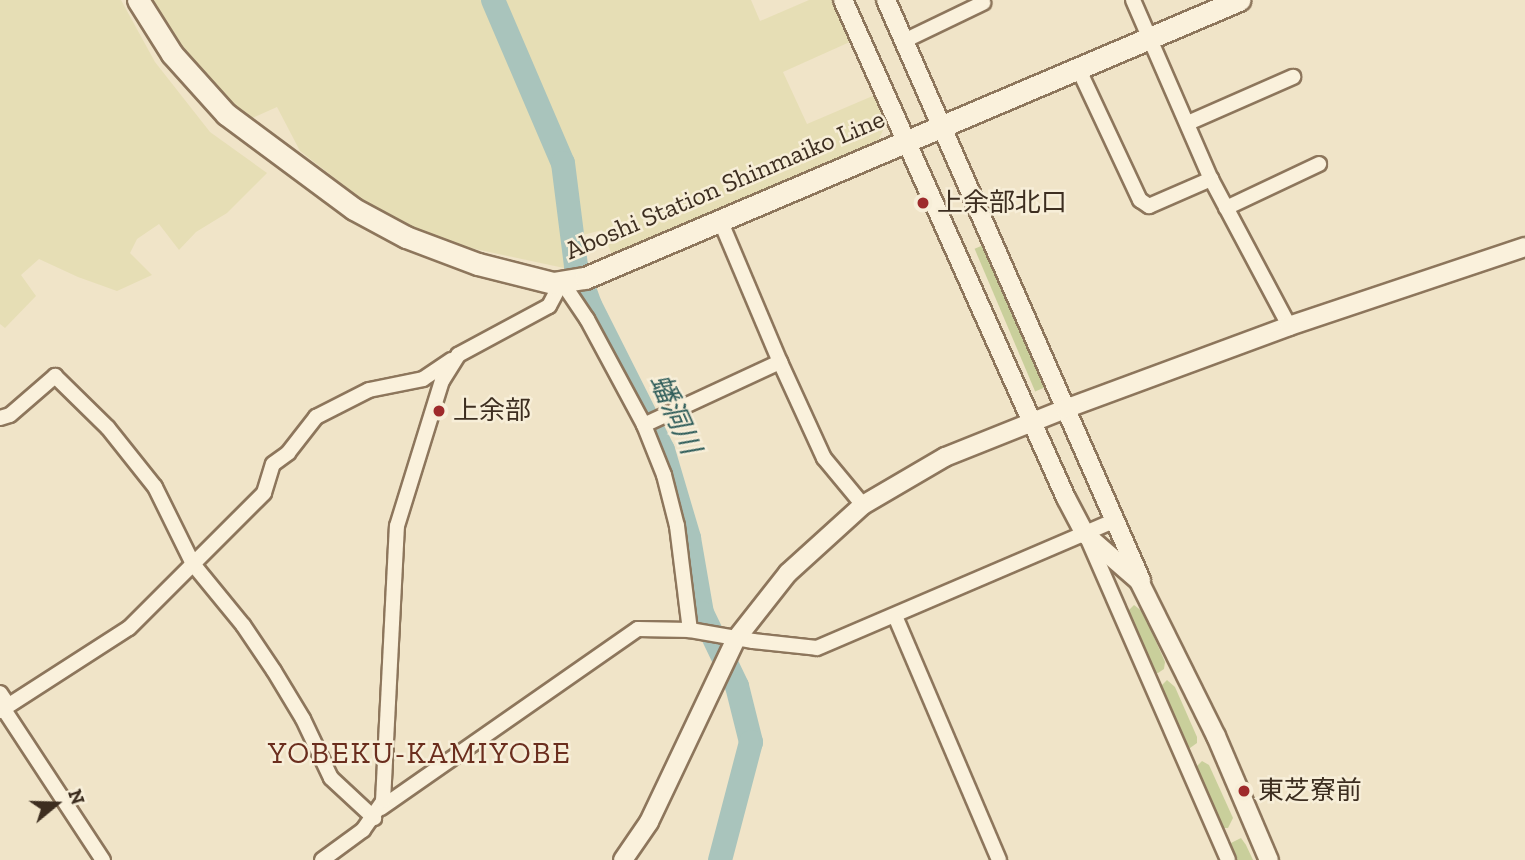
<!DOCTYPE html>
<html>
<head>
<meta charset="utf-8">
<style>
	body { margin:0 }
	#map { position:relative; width:1525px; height:860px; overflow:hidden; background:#f0e4c8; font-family:"Zilla Slab","Noto Sans JP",serif }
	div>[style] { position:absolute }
	.farmland>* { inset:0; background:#e6deb5 }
	.green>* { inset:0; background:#c9cf9b; transform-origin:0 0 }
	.river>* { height:24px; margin:-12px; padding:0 12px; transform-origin:12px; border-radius:12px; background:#a9c4bc }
	.roads { filter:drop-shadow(2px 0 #8d765c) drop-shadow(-2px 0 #8d765c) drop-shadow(0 2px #8d765c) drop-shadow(0 -2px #8d765c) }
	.minor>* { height:14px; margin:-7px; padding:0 7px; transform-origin:7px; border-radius:7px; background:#faf1dc }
	.tertiary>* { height:18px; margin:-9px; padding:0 9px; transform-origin:9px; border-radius:9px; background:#faf1dc }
	.secondary>* { height:21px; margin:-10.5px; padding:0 10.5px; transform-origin:10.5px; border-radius:10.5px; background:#faf1dc }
	.dots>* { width:19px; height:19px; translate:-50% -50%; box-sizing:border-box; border:4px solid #f7eed8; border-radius:50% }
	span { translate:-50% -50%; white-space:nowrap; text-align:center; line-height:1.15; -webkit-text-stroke:5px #f7eed8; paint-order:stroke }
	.street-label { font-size:26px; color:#3d2e20 }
	.poi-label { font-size:26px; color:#3d2e20 }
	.left { translate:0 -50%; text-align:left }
	.water-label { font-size:28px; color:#2f5d5a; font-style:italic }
	.quarter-label { font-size:30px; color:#6b2e1e; letter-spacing:2px }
	.north { position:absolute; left:21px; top:769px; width:70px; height:70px; -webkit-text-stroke:5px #f7eed8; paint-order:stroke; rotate:71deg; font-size:19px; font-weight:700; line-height:28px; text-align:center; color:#3d2e20 }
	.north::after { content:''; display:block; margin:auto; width:24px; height:32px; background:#3d2e20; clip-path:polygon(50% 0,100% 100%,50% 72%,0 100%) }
</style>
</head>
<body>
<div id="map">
	<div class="farmland">
		<div style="clip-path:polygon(0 0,121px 0,155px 62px,210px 132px,267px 173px,227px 213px,196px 232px,179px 250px,159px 224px,137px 239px,130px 253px,152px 275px,117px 291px,78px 277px,39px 259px,21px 275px,36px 296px,5px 328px,0 324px)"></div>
		<div style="clip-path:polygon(149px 0,751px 0,760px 21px,809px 0,834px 0,852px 41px,783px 72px,807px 124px,875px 95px,886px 124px,878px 141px,711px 215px,612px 255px,602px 230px,583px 235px,583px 262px,564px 268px,461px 246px,409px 226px,359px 197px,300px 151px,277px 107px,248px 120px,217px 94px,175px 46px)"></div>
	</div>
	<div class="green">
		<div style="left:993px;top:241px;width:155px;height:20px;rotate:67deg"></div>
		<div style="clip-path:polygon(1134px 605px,1143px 612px,1165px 662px,1164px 669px,1158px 673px,1151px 672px,1126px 613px)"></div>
		<div style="clip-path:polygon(1167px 680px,1175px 687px,1197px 737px,1197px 743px,1190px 748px,1184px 747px,1159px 688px)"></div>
		<div style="clip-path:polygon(1202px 761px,1209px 765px,1233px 818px,1228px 828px,1219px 828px,1194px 769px)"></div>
		<div style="clip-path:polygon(1241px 838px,1246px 845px,1253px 860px,1234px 860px,1231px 843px)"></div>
	</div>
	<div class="river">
		<div style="left:493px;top:0;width:177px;rotate:66.8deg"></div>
		<div style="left:563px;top:163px;width:104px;rotate:82.8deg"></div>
		<div style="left:576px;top:266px;width:41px;rotate:70.3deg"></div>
		<div style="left:590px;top:305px;width:162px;rotate:63.3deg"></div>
		<div style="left:663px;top:450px;width:92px;rotate:73.5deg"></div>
		<div style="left:689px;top:538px;width:76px;rotate:80.2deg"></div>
		<div style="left:702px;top:613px;width:81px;rotate:64.4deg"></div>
		<div style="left:737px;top:686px;width:58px;rotate:76deg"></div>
		<div style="left:751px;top:742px;width:122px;rotate:104.7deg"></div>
	</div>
	<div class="roads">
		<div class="minor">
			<div style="left:1133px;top:0;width:195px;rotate:66.5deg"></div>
			<div style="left:1211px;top:179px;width:166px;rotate:62deg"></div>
			<div style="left:904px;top:41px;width:88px;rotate:-25.7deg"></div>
			<div style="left:1079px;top:70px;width:144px;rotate:64.9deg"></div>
			<div style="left:1140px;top:200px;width:11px;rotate:34deg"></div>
			<div style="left:1149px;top:206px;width:68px;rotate:-23.5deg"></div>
			<div style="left:1188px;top:123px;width:115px;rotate:-23.7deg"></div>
			<div style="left:1226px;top:208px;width:103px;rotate:-25.3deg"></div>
			<div style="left:720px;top:220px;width:154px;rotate:67.1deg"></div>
			<div style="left:780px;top:362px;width:106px;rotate:65.4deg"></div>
			<div style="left:824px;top:458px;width:61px;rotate:50.3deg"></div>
			<div style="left:562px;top:282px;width:45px;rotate:56deg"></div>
			<div style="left:587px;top:319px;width:120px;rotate:61.7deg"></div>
			<div style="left:644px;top:425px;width:54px;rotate:68.2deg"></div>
			<div style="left:664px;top:475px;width:53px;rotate:75.7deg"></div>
			<div style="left:677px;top:526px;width:105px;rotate:82.9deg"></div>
			<div style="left:0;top:418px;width:10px;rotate:-17deg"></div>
			<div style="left:10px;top:415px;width:60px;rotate:-40.9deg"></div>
			<div style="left:55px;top:376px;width:74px;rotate:44.5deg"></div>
			<div style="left:108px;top:428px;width:75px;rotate:51.5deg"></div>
			<div style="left:155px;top:487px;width:86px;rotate:63.7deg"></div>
			<div style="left:193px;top:564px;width:79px;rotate:50.7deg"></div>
			<div style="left:243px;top:625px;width:55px;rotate:56deg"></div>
			<div style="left:274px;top:671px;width:56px;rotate:58.9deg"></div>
			<div style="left:303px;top:719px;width:65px;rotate:64.6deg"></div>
			<div style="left:331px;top:778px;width:59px;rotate:42.9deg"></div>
			<div style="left:644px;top:425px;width:150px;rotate:-24.9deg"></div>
			<div style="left:1087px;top:537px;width:352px;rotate:66.4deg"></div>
			<div style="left:895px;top:616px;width:265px;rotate:66.9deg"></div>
			<div style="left:0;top:693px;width:14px;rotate:56deg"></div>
			<div style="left:3px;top:708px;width:182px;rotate:56.7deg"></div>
			<div style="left:0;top:711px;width:153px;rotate:-32.8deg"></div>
			<div style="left:129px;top:628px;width:191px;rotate:-45deg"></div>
			<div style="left:264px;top:493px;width:30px;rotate:-73deg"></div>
			<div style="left:273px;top:464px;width:19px;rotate:-36deg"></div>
			<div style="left:288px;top:453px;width:46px;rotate:-52.1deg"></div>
			<div style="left:316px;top:417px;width:59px;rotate:-27deg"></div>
			<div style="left:369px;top:390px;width:55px;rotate:-11.5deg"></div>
			<div style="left:423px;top:379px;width:34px;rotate:-34deg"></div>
			<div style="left:381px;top:808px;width:313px;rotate:-34.9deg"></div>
			<div style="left:638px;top:629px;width:52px;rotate:1.1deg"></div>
			<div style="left:690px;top:630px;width:64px;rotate:9.9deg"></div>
			<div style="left:753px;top:641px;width:64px;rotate:6.2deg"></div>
			<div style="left:817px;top:648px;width:325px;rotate:-23.2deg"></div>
			<div style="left:322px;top:860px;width:51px;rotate:-36.2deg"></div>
			<div style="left:363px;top:830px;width:35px;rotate:-55deg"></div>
			<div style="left:383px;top:801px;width:275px;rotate:-87.1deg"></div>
			<div style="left:397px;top:526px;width:152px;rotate:-72.8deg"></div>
			<div style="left:442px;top:381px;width:31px;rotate:-58deg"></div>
			<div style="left:458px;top:355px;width:103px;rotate:-28.3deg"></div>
			<div style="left:549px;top:306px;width:27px;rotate:-62deg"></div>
		</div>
		<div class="tertiary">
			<div style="left:843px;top:0;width:546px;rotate:65.88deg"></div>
			<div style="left:1066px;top:498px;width:41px;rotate:62.2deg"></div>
			<div style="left:1085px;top:534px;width:72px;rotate:41deg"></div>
			<div style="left:1139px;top:581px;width:173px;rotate:63.6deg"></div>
			<div style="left:1216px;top:736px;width:135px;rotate:66.9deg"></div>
			<div style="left:886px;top:0;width:634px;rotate:66.27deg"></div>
			<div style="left:623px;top:860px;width:46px;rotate:-55.6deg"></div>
			<div style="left:649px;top:822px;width:203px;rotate:-64.6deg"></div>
			<div style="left:736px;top:639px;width:84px;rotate:-51.8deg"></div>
			<div style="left:788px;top:573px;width:101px;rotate:-42.2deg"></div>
			<div style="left:863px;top:505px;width:95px;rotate:-30.3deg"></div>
			<div style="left:945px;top:457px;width:129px;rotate:-21.8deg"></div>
			<div style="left:1065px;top:409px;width:239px;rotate:-20.3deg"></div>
			<div style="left:1289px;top:326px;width:249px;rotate:-18.5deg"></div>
		</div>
		<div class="secondary">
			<div style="left:138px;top:0;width:64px;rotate:57.8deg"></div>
			<div style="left:172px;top:54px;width:81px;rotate:48deg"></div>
			<div style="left:226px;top:114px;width:159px;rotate:36.6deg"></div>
			<div style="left:354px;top:209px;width:59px;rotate:28.3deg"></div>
			<div style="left:406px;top:237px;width:77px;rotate:20.6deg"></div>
			<div style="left:478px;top:264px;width:77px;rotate:14.2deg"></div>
			<div style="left:553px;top:283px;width:32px;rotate:-9deg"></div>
			<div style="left:585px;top:278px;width:711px;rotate:-23.03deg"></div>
		</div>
	</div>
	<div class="dots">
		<div style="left:923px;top:203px;background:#9e2a2b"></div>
		<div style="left:439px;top:411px;background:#9e2a2b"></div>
		<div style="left:1244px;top:791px;background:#9e2a2b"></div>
	</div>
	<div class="street-label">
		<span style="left:725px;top:185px;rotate:-23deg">Aboshi Station Shinmaiko Line</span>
	</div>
	<div class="poi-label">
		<span class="left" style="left:937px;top:203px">上余部北口</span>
		<span class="left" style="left:453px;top:411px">上余部</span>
		<span class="left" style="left:1258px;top:791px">東芝寮前</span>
	</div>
	<div class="water-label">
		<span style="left:675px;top:414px;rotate:66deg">蟠洞川</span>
	</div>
	<div class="quarter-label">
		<span style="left:420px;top:753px">YOBEKU-KAMIYOBE</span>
	</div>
	<div class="north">N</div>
</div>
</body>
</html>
